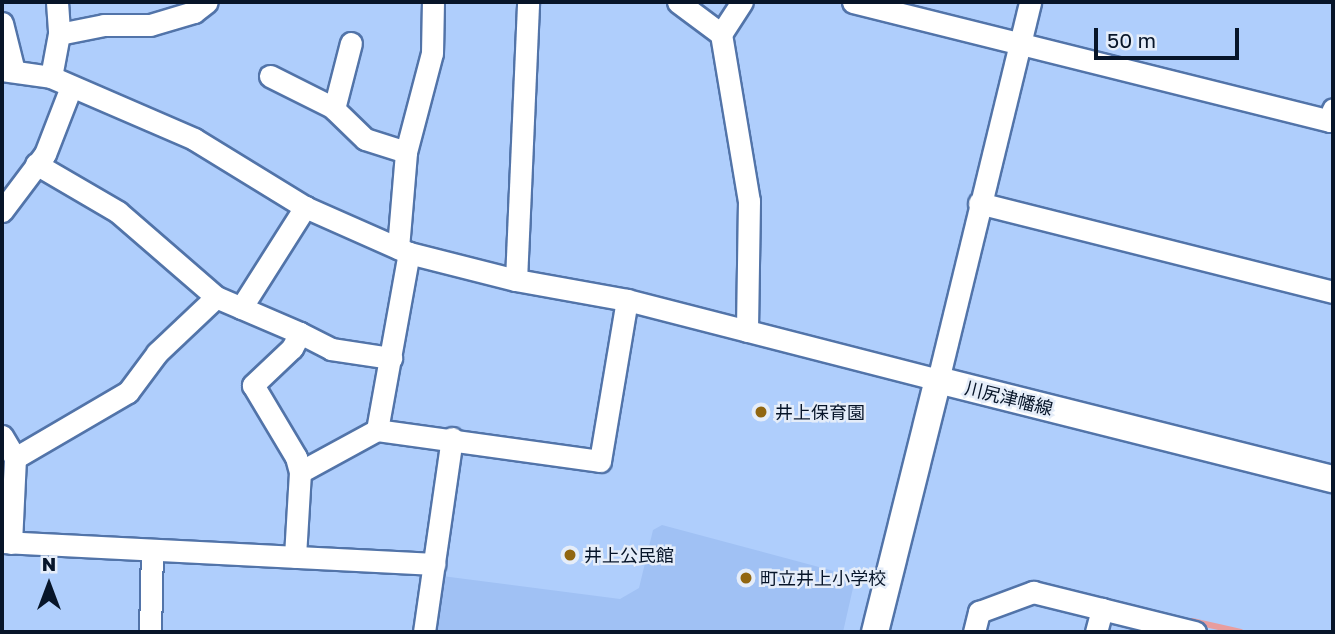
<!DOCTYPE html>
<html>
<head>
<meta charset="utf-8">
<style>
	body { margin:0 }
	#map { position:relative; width:1335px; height:634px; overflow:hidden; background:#afcefc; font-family:"Golos Text","Noto Sans JP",sans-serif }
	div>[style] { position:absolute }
	.built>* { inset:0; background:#a0c1f4 }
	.stream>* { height:6px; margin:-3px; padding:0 3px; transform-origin:3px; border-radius:3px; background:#e89d9e }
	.roads { filter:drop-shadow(2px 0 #5274a9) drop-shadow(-2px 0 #5274a9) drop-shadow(0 2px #5274a9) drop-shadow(0 -2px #5274a9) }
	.minor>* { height:21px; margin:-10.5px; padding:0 10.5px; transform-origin:10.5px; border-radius:10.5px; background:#fff }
	.major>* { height:26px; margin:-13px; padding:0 13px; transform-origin:13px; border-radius:13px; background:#fff }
	.dots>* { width:19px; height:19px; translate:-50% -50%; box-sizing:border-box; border:4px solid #e5edf9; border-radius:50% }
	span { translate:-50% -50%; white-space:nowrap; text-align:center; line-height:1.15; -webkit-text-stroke:5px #e5edf9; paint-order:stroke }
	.street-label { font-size:18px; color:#071529 }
	.poi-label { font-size:18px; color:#071529 }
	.left { translate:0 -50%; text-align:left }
	.frame { position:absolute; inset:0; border:4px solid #071529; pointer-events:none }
	.north { position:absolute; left:14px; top:550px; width:70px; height:70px; -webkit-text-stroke:5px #e5edf9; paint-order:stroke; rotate:0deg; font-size:19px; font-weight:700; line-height:28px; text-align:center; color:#071529 }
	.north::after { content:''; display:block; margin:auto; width:24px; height:32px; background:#071529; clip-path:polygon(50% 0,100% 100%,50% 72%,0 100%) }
	.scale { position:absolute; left:1094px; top:28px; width:145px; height:32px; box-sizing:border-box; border:4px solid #071529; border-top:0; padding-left:9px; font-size:21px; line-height:24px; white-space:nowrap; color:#071529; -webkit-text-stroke:5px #e5edf9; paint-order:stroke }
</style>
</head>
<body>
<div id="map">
	<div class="built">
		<div style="clip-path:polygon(662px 525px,845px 574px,852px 579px,853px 588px,843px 632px,435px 632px,442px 576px,620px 599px,639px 588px,653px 530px)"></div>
	</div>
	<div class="stream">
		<div style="left:1192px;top:621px;width:50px;rotate:12.7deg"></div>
	</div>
	<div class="roads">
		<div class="minor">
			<div style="left:57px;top:2px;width:32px;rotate:86deg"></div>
			<div style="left:678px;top:2px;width:54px;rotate:36.7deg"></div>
			<div style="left:721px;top:34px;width:169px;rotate:80.5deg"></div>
			<div style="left:749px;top:201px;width:130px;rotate:90.9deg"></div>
			<div style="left:853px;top:2px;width:492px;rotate:14deg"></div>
			<div style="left:1330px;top:121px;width:12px;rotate:-76deg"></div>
			<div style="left:2px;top:23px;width:49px;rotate:76deg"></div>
			<div style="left:721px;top:34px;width:38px;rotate:-57deg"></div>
			<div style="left:2px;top:70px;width:49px;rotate:8.1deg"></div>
			<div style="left:51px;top:77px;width:156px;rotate:23.4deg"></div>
			<div style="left:194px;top:139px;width:130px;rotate:31.5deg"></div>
			<div style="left:305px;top:207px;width:114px;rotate:23.9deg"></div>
			<div style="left:409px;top:253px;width:110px;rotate:14.2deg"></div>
			<div style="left:516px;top:280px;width:113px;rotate:10.2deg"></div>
			<div style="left:627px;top:300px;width:321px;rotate:14.4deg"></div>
			<div style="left:938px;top:380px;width:389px;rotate:-76.3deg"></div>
			<div style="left:270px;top:76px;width:69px;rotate:26.6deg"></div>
			<div style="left:332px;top:107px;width:46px;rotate:44.1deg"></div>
			<div style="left:365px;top:139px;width:43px;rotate:17.6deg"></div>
			<div style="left:51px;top:77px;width:44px;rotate:-79.5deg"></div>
			<div style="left:59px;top:34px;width:46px;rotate:-11.3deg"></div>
			<div style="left:104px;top:25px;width:46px"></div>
			<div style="left:150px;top:25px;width:46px;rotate:-16.5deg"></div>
			<div style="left:194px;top:12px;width:16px;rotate:-38deg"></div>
			<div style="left:334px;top:109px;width:68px;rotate:-75.6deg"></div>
			<div style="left:36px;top:164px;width:95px;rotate:30.3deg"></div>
			<div style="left:118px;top:212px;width:130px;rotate:40.9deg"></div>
			<div style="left:216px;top:297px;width:91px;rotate:23.2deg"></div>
			<div style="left:300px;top:333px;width:17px;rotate:118deg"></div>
			<div style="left:292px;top:348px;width:54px;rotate:136.5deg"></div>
			<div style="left:253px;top:385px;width:84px;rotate:59.2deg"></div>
			<div style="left:296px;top:457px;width:16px;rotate:75deg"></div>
			<div style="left:300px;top:472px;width:85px;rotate:93.4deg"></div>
			<div style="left:979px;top:203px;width:365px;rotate:14.1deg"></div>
			<div style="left:2px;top:211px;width:71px;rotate:-53deg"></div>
			<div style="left:45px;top:154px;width:72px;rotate:-68.8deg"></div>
			<div style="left:398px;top:248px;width:96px;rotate:-85.2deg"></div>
			<div style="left:406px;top:152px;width:102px;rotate:-75.3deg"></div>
			<div style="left:432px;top:53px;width:51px;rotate:-88.9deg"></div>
			<div style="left:516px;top:280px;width:278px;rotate:-87.5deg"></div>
			<div style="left:241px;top:308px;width:120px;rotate:-57.6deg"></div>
			<div style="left:300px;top:333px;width:35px;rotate:27deg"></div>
			<div style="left:331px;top:349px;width:61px;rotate:8.5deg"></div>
			<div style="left:377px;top:430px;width:180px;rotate:-79.8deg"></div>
			<div style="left:2px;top:436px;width:26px;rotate:59deg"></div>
			<div style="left:15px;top:458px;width:85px;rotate:92.7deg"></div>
			<div style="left:15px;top:458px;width:131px;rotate:-30.3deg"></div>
			<div style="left:128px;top:392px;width:49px;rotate:-53.4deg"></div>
			<div style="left:157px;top:353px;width:81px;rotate:-43.5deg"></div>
			<div style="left:300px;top:472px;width:88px;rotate:-28.6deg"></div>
			<div style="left:377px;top:430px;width:225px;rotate:7.9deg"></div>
			<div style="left:600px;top:461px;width:163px;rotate:-80.5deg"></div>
			<div style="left:2px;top:542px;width:433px;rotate:2.9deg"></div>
			<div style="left:150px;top:632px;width:82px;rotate:-88.6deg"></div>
			<div style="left:424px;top:632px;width:196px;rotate:-81.8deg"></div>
			<div style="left:974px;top:632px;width:21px;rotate:-76deg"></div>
			<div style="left:979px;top:612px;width:58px;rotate:-20.3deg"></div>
			<div style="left:1033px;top:592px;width:167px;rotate:13.9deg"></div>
			<div style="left:1096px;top:632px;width:24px;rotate:-75deg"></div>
		</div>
		<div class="major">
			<div style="left:875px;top:632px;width:260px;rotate:-76deg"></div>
			<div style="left:938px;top:380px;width:407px;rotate:14.1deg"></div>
		</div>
	</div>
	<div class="dots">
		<div style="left:761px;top:412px;background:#916610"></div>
		<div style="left:570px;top:555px;background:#916610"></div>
		<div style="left:746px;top:578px;background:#916610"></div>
	</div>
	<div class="street-label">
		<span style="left:1009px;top:398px;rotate:14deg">川尻津幡線</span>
	</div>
	<div class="poi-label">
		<span class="left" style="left:775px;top:412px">井上保育園</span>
		<span class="left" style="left:584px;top:555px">井上公民館</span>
		<span class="left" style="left:760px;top:578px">町立井上小学校</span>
	</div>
	<div class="frame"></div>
	<div class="north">N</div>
	<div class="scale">50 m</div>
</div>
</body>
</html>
